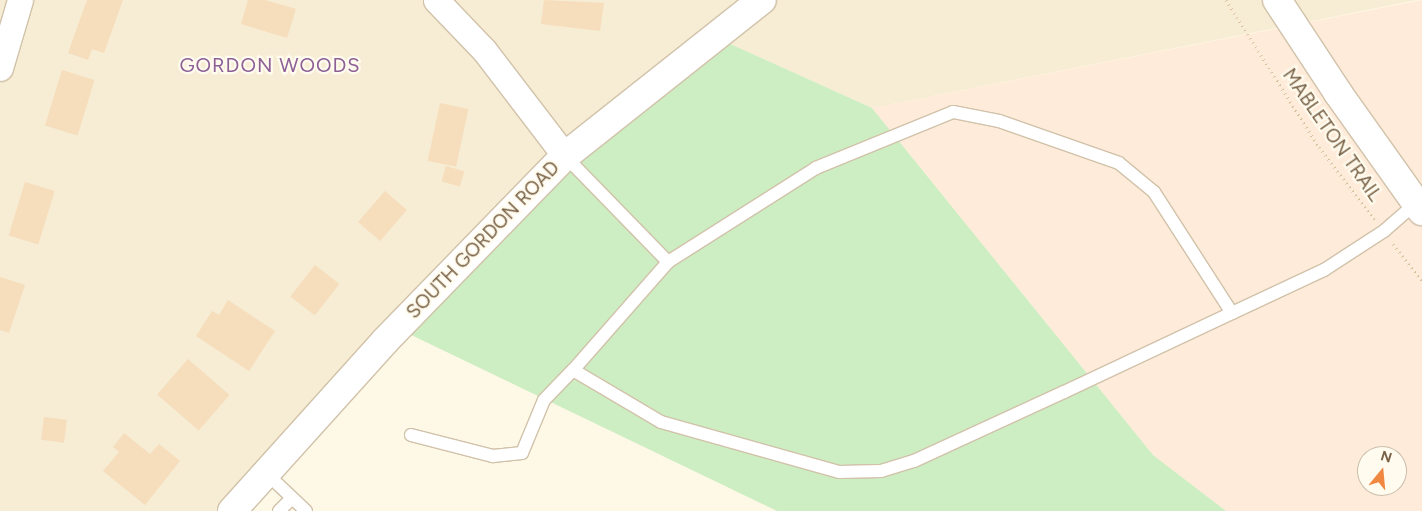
<!DOCTYPE html>
<html>
<head>
<meta charset="utf-8">
<style>
	body { margin:0 }
	#map { position:relative; width:1422px; height:511px; overflow:hidden; background:#fef9e6; font-family:Figtree,sans-serif }
	div>[style] { position:absolute }
	.residential>* { inset:0; background:#f6edd4 }
	.commercial>* { inset:0; background:#ffebd9 }
	.green>* { inset:0; background:#cdedc3 }
	.building>* { inset:0; background:#f6ddbc; transform-origin:0 0 }
	.path>* { height:3px; margin-top:-1.5px; transform-origin:0; background:repeating-linear-gradient(90deg,#dbc19e 0 1px,transparent 0 5px) }
	.roads { filter:drop-shadow(1px 0 #d1c2aa) drop-shadow(-1px 0 #d1c2aa) drop-shadow(0 1px #d1c2aa) drop-shadow(0 -1px #d1c2aa) }
	.lane>* { height:12px; margin:-6px; padding:0 6px; transform-origin:6px; border-radius:6px; background:#fff }
	.street>* { height:25px; margin:-12.5px; padding:0 12.5px; transform-origin:12.5px; border-radius:12.5px; background:#fff }
	.secondary>* { height:28px; margin:-14px; padding:0 14px; transform-origin:14px; border-radius:14px; background:#fff }
	span { translate:-50% -50%; white-space:nowrap; text-align:center; line-height:1.15; -webkit-text-stroke:4.5px #fffbee; paint-order:stroke }
	.street-label { font-size:19px; color:#7a6348 }
	.neighbourhood-label { font-size:20px; color:#8d6096; letter-spacing:1px }
	.north { position:absolute; left:1357px; top:446px; width:50px; height:50px; box-sizing:border-box; background:#fffbee; border:1px solid #cabeac; border-radius:50%; rotate:17deg; font-size:14px; font-weight:700; line-height:20px; text-align:center; color:#7a6348 }
	.north::after { content:''; display:block; margin:auto; width:18px; height:22px; background:#f18842; clip-path:polygon(50% 0,100% 100%,50% 72%,0 100%) }
</style>
</head>
<body>
<div id="map">
	<div class="residential">
		<div style="clip-path:polygon(0 0,1417px 0,872px 108px,708px 34px,231px 511px,0 511px)"></div>
	</div>
	<div class="commercial">
		<div style="clip-path:polygon(evenodd,1422px 0,1422px 511px,1226px 511px,1153px 455px,872px 108px,1422px 0,1367px 456px,1397px 456px,1397px 486px,1367px 486px,1367px 456px)"></div>
	</div>
	<div class="green">
		<div style="clip-path:polygon(708px 34px,872px 108px,1153px 455px,1226px 511px,777px 511px,405px 332px)"></div>
	</div>
	<div class="building">
		<div style="clip-path:polygon(87px 0,123px 0,104px 53px,92px 49px,88px 60px,68px 53px)"></div>
		<div style="clip-path:polygon(248px 0,265px 0,296px 9px,287px 38px,241px 24px)"></div>
		<div style="clip-path:polygon(544px 0,604px 3px,600px 31px,541px 24px)"></div>
		<div style="left:62px;top:70px;width:34px;height:58px;rotate:17deg"></div>
		<div style="left:440px;top:103px;width:29px;height:59px;rotate:12deg"></div>
		<div style="left:446px;top:166px;width:19px;height:16px;rotate:16deg"></div>
		<div style="left:25px;top:182px;width:31px;height:56px;rotate:17deg"></div>
		<div style="left:385px;top:191px;width:29px;height:41px;rotate:41deg"></div>
		<div style="left:315px;top:265px;width:31px;height:40px;rotate:38deg"></div>
		<div style="clip-path:polygon(0 277px,25px 285px,9px 333px,0 330px)"></div>
		<div style="clip-path:polygon(228px 300px,275px 331px,249px 371px,196px 336px,212px 311px,219px 315px)"></div>
		<div style="left:188px;top:359px;width:55px;height:47px;rotate:41deg"></div>
		<div style="left:44px;top:417px;width:23px;height:23px;rotate:7deg"></div>
		<div style="clip-path:polygon(124px 433px,150px 454px,159px 444px,180px 461px,145px 505px,103px 471px,119px 452px,113px 447px)"></div>
	</div>
	<div class="path">
		<div style="left:1226px;top:0;width:174px;rotate:57.7deg"></div>
		<div style="left:1319px;top:147px;width:91px;rotate:52.6deg"></div>
		<div style="left:1393px;top:244px;width:47px;rotate:51.9deg"></div>
	</div>
	<div class="roads">
		<div class="lane">
			<div style="left:565px;top:156px;width:148px;rotate:45.8deg"></div>
			<div style="left:1232px;top:313px;width:144px;rotate:-122.8deg"></div>
			<div style="left:1154px;top:192px;width:45px;rotate:-140.4deg"></div>
			<div style="left:1119px;top:163px;width:127px;rotate:-160.7deg"></div>
			<div style="left:999px;top:121px;width:47px;rotate:-168.9deg"></div>
			<div style="left:953px;top:112px;width:148px;rotate:157.8deg"></div>
			<div style="left:816px;top:168px;width:175px;rotate:147.6deg"></div>
			<div style="left:668px;top:262px;width:144px;rotate:131.3deg"></div>
			<div style="left:573px;top:370px;width:102px;rotate:30.6deg"></div>
			<div style="left:661px;top:422px;width:185px;rotate:15.7deg"></div>
			<div style="left:839px;top:472px;width:42px;rotate:-1.4deg"></div>
			<div style="left:881px;top:471px;width:34px;rotate:-17deg"></div>
			<div style="left:914px;top:461px;width:165px;rotate:-24.7deg"></div>
			<div style="left:1064px;top:392px;width:186px;rotate:-25.2deg"></div>
			<div style="left:1232px;top:313px;width:102px;rotate:-25.1deg"></div>
			<div style="left:1324px;top:270px;width:72px;rotate:-33deg"></div>
			<div style="left:1384px;top:231px;width:43px;rotate:-41.2deg"></div>
			<div style="left:411px;top:435px;width:85px;rotate:14.4deg"></div>
			<div style="left:493px;top:456px;width:29px;rotate:-6deg"></div>
			<div style="left:522px;top:453px;width:57px;rotate:-67.5deg"></div>
			<div style="left:544px;top:400px;width:42px;rotate:-46deg"></div>
			<div style="left:266px;top:473px;width:55px;rotate:43.5deg"></div>
			<div style="left:279px;top:511px;width:18px;rotate:-45deg"></div>
		</div>
		<div class="street">
			<div style="left:436px;top:0;width:69px;rotate:46.2deg"></div>
			<div style="left:484px;top:50px;width:133px;rotate:52.6deg"></div>
			<div style="left:0;top:68px;width:71px;rotate:-73.6deg"></div>
		</div>
		<div class="secondary">
			<div style="left:1277px;top:0;width:111px;rotate:56.7deg"></div>
			<div style="left:1338px;top:93px;width:145px;rotate:54.6deg"></div>
			<div style="left:232px;top:511px;width:229px;rotate:-48deg"></div>
			<div style="left:385px;top:341px;width:258px;rotate:-45.8deg"></div>
			<div style="left:565px;top:156px;width:251px;rotate:-38.4deg"></div>
		</div>
	</div>
	<div class="street-label">
		<span style="left:1332px;top:135px;rotate:55deg">MABLETON TRAIL</span>
		<span style="left:483px;top:240px;rotate:-46deg">SOUTH GORDON ROAD</span>
	</div>
	<div class="neighbourhood-label">
		<span style="left:270px;top:65px">GORDON WOODS</span>
	</div>
	<div class="north">N</div>
</div>
</body>
</html>
